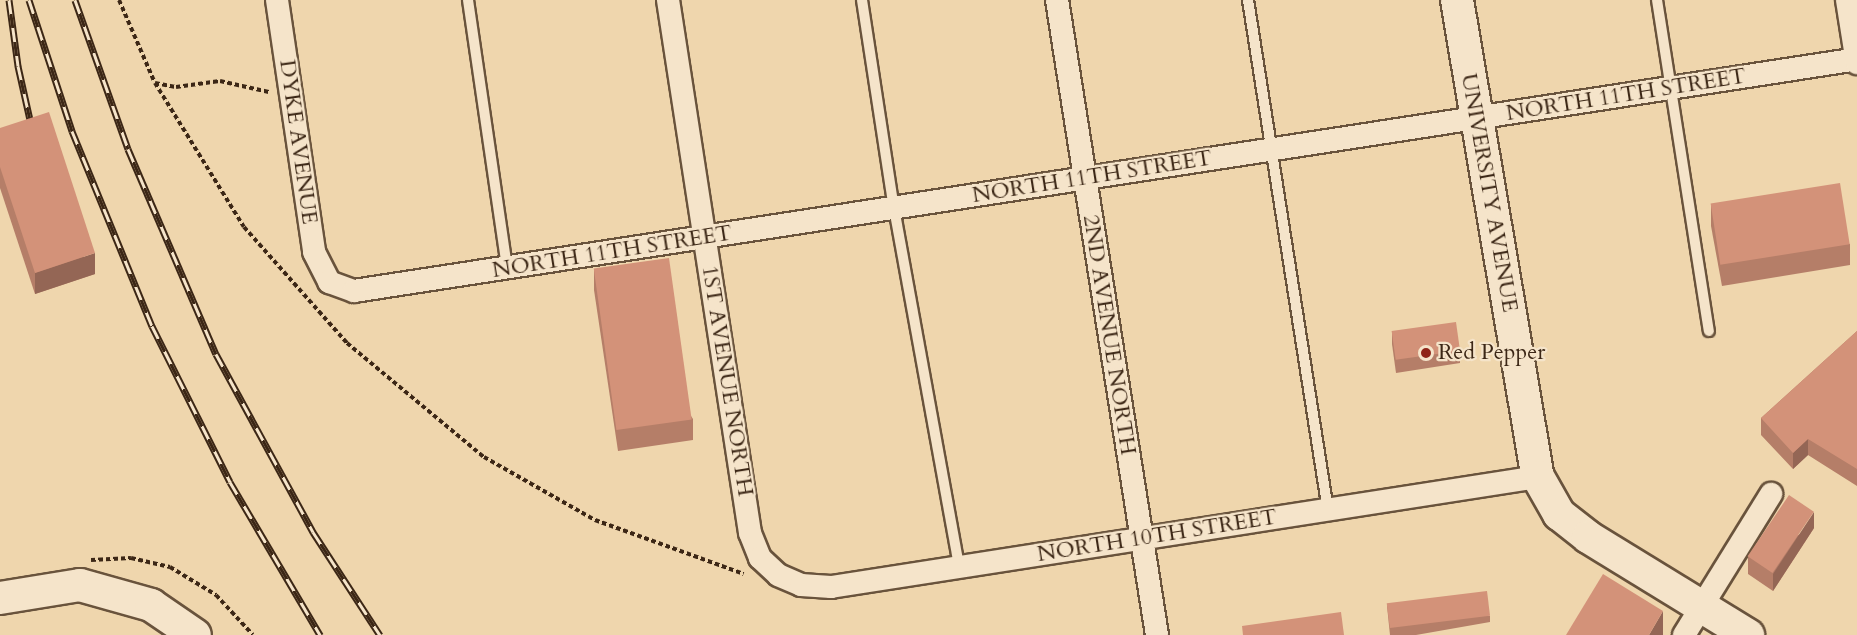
<!DOCTYPE html>
<html>
<head>
<meta charset="utf-8">
<style>
	body { margin:0 }
	#map { position:relative; width:1857px; height:635px; overflow:hidden; background:#efd6ad; font-family:Cardo,serif }
	div>[style] { position:absolute }
	.path>* { height:4px; margin-top:-2px; transform-origin:0; background:repeating-linear-gradient(90deg,#3c2716 0 4.5px,transparent 0 7.5px) }
	.roads { filter:drop-shadow(2px 0 #69533c) drop-shadow(-2px 0 #69533c) drop-shadow(0 2px #69533c) drop-shadow(0 -2px #69533c) }
	.lane>* { height:10px; margin:-5px; padding:0 5px; transform-origin:5px; border-radius:5px; background:#f5e4ca }
	.street>* { height:22px; margin:-11px; padding:0 11px; transform-origin:11px; border-radius:11px; background:#f5e4ca }
	.secondary>* { height:32px; margin:-16px; padding:0 16px; transform-origin:16px; border-radius:16px; background:#f5e4ca }
	.rail>* { height:7px; margin-top:-3.5px; transform-origin:0; background:repeating-linear-gradient(90deg,#f5e4ca 0 14px,#3c2716 0 28px); box-sizing:border-box; border-block:2px solid #3c2716 }
	.wall>* { inset:0; background:#b57e68 }
	.shaded-wall>* { inset:0; background:#946655 }
	.building>* { inset:0; background:#d39279; transform-origin:0 0 }
	.dots>* { width:16px; height:16px; translate:-50% -50%; box-sizing:border-box; border:3px solid #f5e4ca; border-radius:50% }
	span { translate:-50% -50%; white-space:nowrap; text-align:center; line-height:1.15; -webkit-text-stroke:4.5px #f5e4ca; paint-order:stroke }
	.street-label { font-size:22px; color:#3c2716 }
	.poi-label { font-size:22px; color:#3c2716 }
	.left { translate:0 -50%; text-align:left }
</style>
</head>
<body>
<div id="map">
	<div class="path">
		<div style="left:119px;top:0;width:90px;rotate:66.6deg"></div>
		<div style="left:155px;top:83px;width:21px;rotate:11deg"></div>
		<div style="left:176px;top:87px;width:44px;rotate:-7.8deg"></div>
		<div style="left:220px;top:81px;width:50px;rotate:12.7deg"></div>
		<div style="left:155px;top:83px;width:169px;rotate:58.3deg"></div>
		<div style="left:244px;top:227px;width:155px;rotate:48.4deg"></div>
		<div style="left:347px;top:343px;width:178px;rotate:39.8deg"></div>
		<div style="left:484px;top:457px;width:128px;rotate:29.6deg"></div>
		<div style="left:595px;top:520px;width:158px;rotate:19.9deg"></div>
		<div style="left:91px;top:560px;width:40px;rotate:-2.9deg"></div>
		<div style="left:131px;top:558px;width:40px;rotate:13deg"></div>
		<div style="left:170px;top:567px;width:54px;rotate:31.3deg"></div>
		<div style="left:216px;top:595px;width:54px;rotate:47.2deg"></div>
	</div>
	<div class="roads">
		<div class="lane">
			<div style="left:468px;top:0;width:271px;rotate:81.7deg"></div>
			<div style="left:862px;top:0;width:210px;rotate:81.3deg"></div>
			<div style="left:894px;top:208px;width:365px;rotate:79.7deg"></div>
			<div style="left:1248px;top:0;width:516px;rotate:81.09deg"></div>
			<div style="left:1657px;top:0;width:335px;rotate:81.1deg"></div>
		</div>
		<div class="street">
			<div style="left:277px;top:0;width:255px;rotate:81.6deg"></div>
			<div style="left:314px;top:252px;width:34px;rotate:63deg"></div>
			<div style="left:329px;top:282px;width:27px;rotate:20deg"></div>
			<div style="left:354px;top:291px;width:1521px;rotate:-8.77deg"></div>
			<div style="left:668px;top:0;width:539px;rotate:81.25deg"></div>
			<div style="left:750px;top:533px;width:27px;rotate:68deg"></div>
			<div style="left:760px;top:558px;width:25px;rotate:43deg"></div>
			<div style="left:778px;top:575px;width:25px;rotate:23deg"></div>
			<div style="left:801px;top:585px;width:30px;rotate:4deg"></div>
			<div style="left:831px;top:587px;width:716px;rotate:-8.84deg"></div>
			<div style="left:1057px;top:0;width:643px;rotate:81.05deg"></div>
			<div style="left:1847px;top:0;width:64px;rotate:81deg"></div>
			<div style="left:1684px;top:635px;width:166px;rotate:-58.3deg"></div>
		</div>
		<div class="secondary">
			<div style="left:1457px;top:0;width:484px;rotate:80.4deg"></div>
			<div style="left:1538px;top:477px;width:43px;rotate:60.4deg"></div>
			<div style="left:1559px;top:514px;width:37px;rotate:38deg"></div>
			<div style="left:1588px;top:537px;width:188px;rotate:31.5deg"></div>
			<div style="left:0;top:598px;width:81px;rotate:-9.2deg"></div>
			<div style="left:80px;top:585px;width:74px;rotate:15.7deg"></div>
			<div style="left:151px;top:605px;width:53px;rotate:34.3deg"></div>
		</div>
	</div>
	<div class="rail">
		<div style="left:9px;top:0;width:67px;rotate:82.2deg"></div>
		<div style="left:18px;top:66px;width:69px;rotate:77.4deg"></div>
		<div style="left:29px;top:0;width:138px;rotate:71.8deg"></div>
		<div style="left:72px;top:131px;width:211px;rotate:67.7deg"></div>
		<div style="left:152px;top:326px;width:174px;rotate:63.4deg"></div>
		<div style="left:230px;top:482px;width:178px;rotate:59.5deg"></div>
		<div style="left:75px;top:0;width:158px;rotate:70.4deg"></div>
		<div style="left:128px;top:149px;width:223px;rotate:66.8deg"></div>
		<div style="left:216px;top:354px;width:203px;rotate:61.4deg"></div>
		<div style="left:313px;top:532px;width:123px;rotate:57deg"></div>
	</div>
	<div class="wall">
		<div style="clip-path:polygon(0 128px,95px 274px,35px 294px,0 188px)"></div>
		<div style="clip-path:polygon(1711px 205px,1850px 244px,1850px 265px,1722px 286px,1711px 226px)"></div>
		<div style="clip-path:polygon(594px 269px,693px 419px,693px 440px,618px 451px,594px 290px)"></div>
		<div style="clip-path:polygon(1857px 331px,1857px 486px,1808px 455px,1793px 469px,1761px 435px,1761px 418px)"></div>
		<div style="clip-path:polygon(1392px 332px,1460px 351px,1460px 363px,1396px 373px,1392px 344px)"></div>
		<div style="clip-path:polygon(1814px 528px,1773px 591px,1748px 574px,1748px 557px)"></div>
		<div style="clip-path:polygon(1387px 606px,1490px 616px,1490px 622px,1416px 635px,1390px 635px)"></div>
	</div>
	<div class="shaded-wall">
		<div style="clip-path:polygon(95px 253px,95px 274px,35px 294px,35px 273px)"></div>
		<div style="clip-path:polygon(1808px 439px,1808px 455px,1793px 469px,1793px 453px)"></div>
		<div style="clip-path:polygon(1814px 512px,1814px 528px,1773px 591px,1773px 574px)"></div>
		<div style="clip-path:polygon(1663px 611px,1663px 635px,1649px 635px)"></div>
	</div>
	<div class="building">
		<div style="clip-path:polygon(49px 112px,95px 253px,35px 273px,0 167px,0 128px)"></div>
		<div style="left:1840px;top:183px;width:62px;height:131px;rotate:81deg"></div>
		<div style="left:669px;top:258px;width:163px;height:76px;rotate:82deg"></div>
		<div style="left:1456px;top:322px;width:29px;height:65px;rotate:82deg"></div>
		<div style="clip-path:polygon(1857px 331px,1857px 469px,1808px 439px,1793px 453px,1761px 418px)"></div>
		<div style="left:1789px;top:495px;width:30px;height:74px;rotate:34deg"></div>
		<div style="clip-path:polygon(1603px 574px,1663px 611px,1649px 635px,1566px 635px)"></div>
		<div style="left:1487px;top:591px;width:25px;height:101px;rotate:83deg"></div>
		<div style="clip-path:polygon(1341px 612px,1344px 635px,1243px 635px,1242px 626px)"></div>
	</div>
	<div class="dots">
		<div style="left:1426px;top:353px;background:#8f2418"></div>
	</div>
	<div class="street-label">
		<span style="left:1626px;top:95px;rotate:-9deg">NORTH 11TH STREET</span>
		<span style="left:298px;top:142px;rotate:82deg">DYKE AVENUE</span>
		<span style="left:1092px;top:177px;rotate:-9deg">NORTH 11TH STREET</span>
		<span style="left:1489px;top:193px;rotate:80deg">UNIVERSITY AVENUE</span>
		<span style="left:612px;top:252px;rotate:-9deg">NORTH 11TH STREET</span>
		<span style="left:1109px;top:335px;rotate:81deg">2ND AVENUE NORTH</span>
		<span style="left:727px;top:381px;rotate:81deg">1ST AVENUE NORTH</span>
		<span style="left:1157px;top:536px;rotate:-9deg">NORTH 10TH STREET</span>
	</div>
	<div class="poi-label">
		<span class="left" style="left:1438px;top:353px">Red Pepper</span>
	</div>
</div>
</body>
</html>
